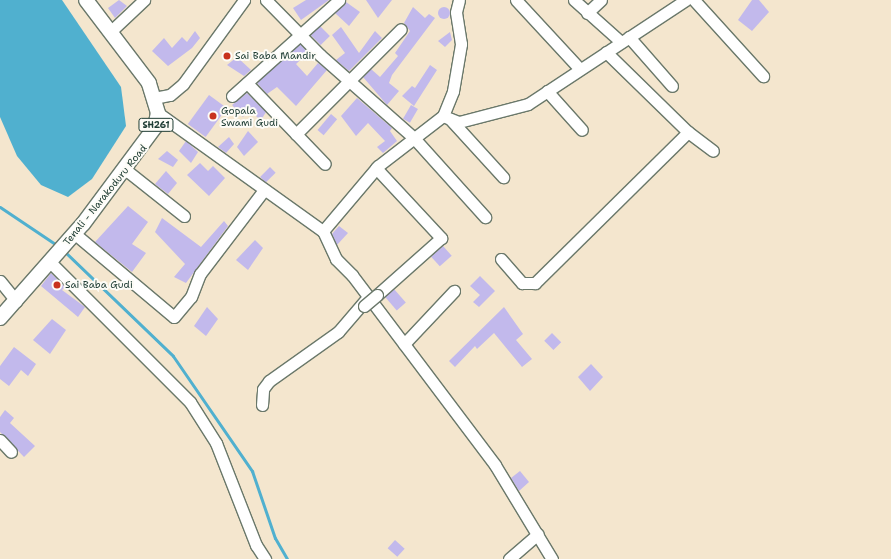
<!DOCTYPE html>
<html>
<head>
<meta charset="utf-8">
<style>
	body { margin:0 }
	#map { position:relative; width:891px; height:559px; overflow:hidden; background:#f4e6ce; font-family:"Shantell Sans",sans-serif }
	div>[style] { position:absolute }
	.water>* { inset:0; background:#50b0cf }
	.stream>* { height:3px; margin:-1.5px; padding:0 1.5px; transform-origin:1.5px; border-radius:1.5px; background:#50b0cf }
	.building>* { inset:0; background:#c2b9ec; transform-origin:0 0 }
	.round { border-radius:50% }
	.roads { filter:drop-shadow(1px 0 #6a786a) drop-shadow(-1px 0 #6a786a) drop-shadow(0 1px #6a786a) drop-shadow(0 -1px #6a786a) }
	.minor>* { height:11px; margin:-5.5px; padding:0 5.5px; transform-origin:5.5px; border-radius:5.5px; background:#fff }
	.major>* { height:14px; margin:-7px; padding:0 7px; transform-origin:7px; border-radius:7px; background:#fff }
	.bridges { filter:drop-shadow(1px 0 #6a786a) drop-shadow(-1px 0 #6a786a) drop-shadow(0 1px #6a786a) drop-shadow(0 -1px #6a786a) }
	.minor-bridge>* { height:11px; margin:-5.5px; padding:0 5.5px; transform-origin:5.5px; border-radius:5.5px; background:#fff }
	.dots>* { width:11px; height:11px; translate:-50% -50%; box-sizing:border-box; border:2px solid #fdfcf7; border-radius:50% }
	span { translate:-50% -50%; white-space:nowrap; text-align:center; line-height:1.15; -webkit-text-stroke:4px #fdfcf7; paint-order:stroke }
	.shield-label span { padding:1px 3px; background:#fdfcf7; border:1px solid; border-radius:3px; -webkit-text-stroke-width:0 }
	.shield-label { font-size:9px; color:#1f3d34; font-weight:700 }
	.poi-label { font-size:10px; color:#1f3d34 }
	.left { translate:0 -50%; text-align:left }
	.street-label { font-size:10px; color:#1f3d34 }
</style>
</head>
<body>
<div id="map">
	<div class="water">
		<div style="clip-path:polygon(0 0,62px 0,121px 87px,126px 126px,92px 179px,68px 197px,41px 185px,17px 156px,0 117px)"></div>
	</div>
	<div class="stream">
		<div style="left:0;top:207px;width:70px;rotate:33.9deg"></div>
		<div style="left:64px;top:251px;width:151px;rotate:43.9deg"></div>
		<div style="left:173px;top:356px;width:140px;rotate:55.5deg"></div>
		<div style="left:252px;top:471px;width:71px;rotate:71.1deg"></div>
		<div style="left:275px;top:538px;width:24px;rotate:60deg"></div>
	</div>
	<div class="building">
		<div style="clip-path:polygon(119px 0,127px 6px,115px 18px,108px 8px)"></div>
		<div style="clip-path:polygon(306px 0,329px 0,301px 20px,293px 8px)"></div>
		<div style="clip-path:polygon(366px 0,392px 0,378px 18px)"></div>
		<div style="clip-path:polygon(752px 0,759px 0,769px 12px,752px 31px,738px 20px)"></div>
		<div style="clip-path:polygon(346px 2px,360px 12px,349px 26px,335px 13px)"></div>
		<div class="round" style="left:438px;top:7px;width:12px;height:12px"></div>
		<div style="clip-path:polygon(413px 7px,425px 18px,429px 14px,435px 18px,392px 75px,389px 83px,399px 91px,387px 105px,363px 77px,371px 69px,380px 77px,398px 56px,395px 53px,410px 31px,404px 23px)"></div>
		<div style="left:320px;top:26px;width:14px;height:13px;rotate:45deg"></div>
		<div style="clip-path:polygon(341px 27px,359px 53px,375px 31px,382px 38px,349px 71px,336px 60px,345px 53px,332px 35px)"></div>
		<div style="clip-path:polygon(195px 31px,200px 38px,192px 48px,168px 66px,152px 51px,164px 38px,172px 48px,182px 37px,187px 42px)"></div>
		<div style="clip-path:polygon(450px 32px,452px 40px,445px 47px,438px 41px)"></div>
		<div style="clip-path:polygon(300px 44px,308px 53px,296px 64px,307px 76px,318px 63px,327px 70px,296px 106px,277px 87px,267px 94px,257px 83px)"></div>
		<div style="clip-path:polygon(237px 57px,251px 70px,244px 76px,227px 65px)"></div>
		<div style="clip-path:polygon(430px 65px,437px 70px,414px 106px,402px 96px,412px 86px,415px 88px)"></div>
		<div style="clip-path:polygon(247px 93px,266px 112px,261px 120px,248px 110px,243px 117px,232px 105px)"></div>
		<div style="left:209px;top:95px;width:22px;height:36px;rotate:36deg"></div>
		<div style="clip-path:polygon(357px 98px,392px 128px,390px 131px,397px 141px,383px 153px,377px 147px,385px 141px,368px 123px,356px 136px,341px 116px)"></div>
		<div style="left:411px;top:105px;width:8px;height:16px;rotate:30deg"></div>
		<div style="left:331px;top:114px;width:8px;height:21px;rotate:40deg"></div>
		<div style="clip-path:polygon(248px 131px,258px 142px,244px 156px,237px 147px)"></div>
		<div style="clip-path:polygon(229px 137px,234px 144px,226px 153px,218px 147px)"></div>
		<div style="clip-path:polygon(186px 141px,198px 152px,191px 163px,179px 151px)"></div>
		<div style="clip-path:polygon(167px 151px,178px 160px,173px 167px,158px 159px)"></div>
		<div style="clip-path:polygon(200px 163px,208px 171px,213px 166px,225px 178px,209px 196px,187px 175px)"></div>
		<div style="left:270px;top:167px;width:8px;height:14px;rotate:45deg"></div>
		<div style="clip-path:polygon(166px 171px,177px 183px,168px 194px,155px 184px)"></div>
		<div style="clip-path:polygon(128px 206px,148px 222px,132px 244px,146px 253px,132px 272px,95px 242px)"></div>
		<div style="clip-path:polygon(162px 218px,201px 247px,224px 221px,228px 226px,186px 283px,174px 277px,185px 264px,155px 232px)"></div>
		<div style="clip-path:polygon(339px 226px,348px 233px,337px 245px,332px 234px)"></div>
		<div style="clip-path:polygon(255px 240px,263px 248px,248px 270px,236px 260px)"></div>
		<div style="left:443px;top:246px;width:13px;height:16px;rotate:48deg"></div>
		<div style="clip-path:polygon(51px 273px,65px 287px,62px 290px,85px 307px,78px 317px,41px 286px)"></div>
		<div style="clip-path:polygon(480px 276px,495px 291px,479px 307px,473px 302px,480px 295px,470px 286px)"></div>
		<div style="left:394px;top:289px;width:18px;height:12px;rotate:49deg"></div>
		<div style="clip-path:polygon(207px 307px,218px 319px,206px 336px,194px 326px)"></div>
		<div style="clip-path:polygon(504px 307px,523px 334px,516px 340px,532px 359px,522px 367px,494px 333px,477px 349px,475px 346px,455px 367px,449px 361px)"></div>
		<div style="clip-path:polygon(52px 319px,66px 330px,50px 354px,33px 340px)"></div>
		<div style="left:552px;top:333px;width:13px;height:11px;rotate:45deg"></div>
		<div style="clip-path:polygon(14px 347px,36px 364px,28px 376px,21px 370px,9px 386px,0 379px,0 366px)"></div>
		<div style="clip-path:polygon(591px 364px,603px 377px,590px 391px,578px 377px)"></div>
		<div style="clip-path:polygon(5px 410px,14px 418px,10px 423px,35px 446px,24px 457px,0 432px,0 417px)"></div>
		<div style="clip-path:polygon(520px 471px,529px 482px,519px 491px,511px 478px)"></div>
		<div style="left:395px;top:540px;width:13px;height:11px;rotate:42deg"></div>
	</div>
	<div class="roads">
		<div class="minor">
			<div style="left:266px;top:0;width:77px;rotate:45.5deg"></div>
			<div style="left:320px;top:55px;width:124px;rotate:41.4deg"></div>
			<div style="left:413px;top:137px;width:108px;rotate:48deg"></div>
			<div style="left:516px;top:0;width:94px;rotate:47.2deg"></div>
			<div style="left:574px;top:0;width:63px;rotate:41.8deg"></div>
			<div style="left:694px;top:0;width:103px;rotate:47.8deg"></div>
			<div style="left:587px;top:13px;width:19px;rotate:-43deg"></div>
			<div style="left:110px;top:32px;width:47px;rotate:-43.3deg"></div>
			<div style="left:629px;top:37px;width:65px;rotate:48.7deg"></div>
			<div style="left:606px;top:52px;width:115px;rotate:44.3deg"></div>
			<div style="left:688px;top:132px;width:31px;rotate:37deg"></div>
			<div style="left:247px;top:83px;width:112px;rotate:46.1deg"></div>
			<div style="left:547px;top:91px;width:52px;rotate:48.1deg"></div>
			<div style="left:232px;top:96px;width:144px;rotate:-41.9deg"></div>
			<div style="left:154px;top:98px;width:16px;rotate:-11deg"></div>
			<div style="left:170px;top:95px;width:17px;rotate:-40deg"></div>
			<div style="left:183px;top:84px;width:104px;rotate:-54deg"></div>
			<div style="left:158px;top:113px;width:203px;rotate:35.6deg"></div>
			<div style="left:323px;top:231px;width:85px;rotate:-49.8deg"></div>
			<div style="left:378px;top:166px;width:82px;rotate:-37.6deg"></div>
			<div style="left:443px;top:116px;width:17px;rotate:21deg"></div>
			<div style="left:459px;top:122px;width:71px;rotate:-14.6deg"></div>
			<div style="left:528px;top:104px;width:189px;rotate:-33.4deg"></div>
			<div style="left:443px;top:116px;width:27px;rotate:-68deg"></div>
			<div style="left:453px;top:91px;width:48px;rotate:-80.3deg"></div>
			<div style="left:461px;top:44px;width:32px;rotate:-99deg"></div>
			<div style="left:456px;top:12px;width:12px;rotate:-76deg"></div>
			<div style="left:450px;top:119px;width:79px;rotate:47.6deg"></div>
			<div style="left:296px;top:134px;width:148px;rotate:-45deg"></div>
			<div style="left:376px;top:168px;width:96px;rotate:47.1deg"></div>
			<div style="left:441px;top:238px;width:86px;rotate:138.3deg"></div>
			<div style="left:126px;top:170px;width:74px;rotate:38.4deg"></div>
			<div style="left:323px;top:231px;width:31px;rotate:65deg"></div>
			<div style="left:336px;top:259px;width:23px;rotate:45deg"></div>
			<div style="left:352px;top:275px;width:238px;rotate:53deg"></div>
			<div style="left:495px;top:465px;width:110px;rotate:58.8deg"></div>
			<div style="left:75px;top:234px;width:129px;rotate:40deg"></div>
			<div style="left:174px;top:317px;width:26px;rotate:-50deg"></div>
			<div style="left:191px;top:297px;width:25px;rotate:-69deg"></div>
			<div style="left:200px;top:274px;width:106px;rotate:-52.7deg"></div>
			<div style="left:501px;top:259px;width:32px;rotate:49deg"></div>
			<div style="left:522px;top:283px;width:13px"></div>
			<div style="left:535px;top:283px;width:215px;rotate:-44.6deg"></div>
			<div style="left:50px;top:262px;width:198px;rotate:45deg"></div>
			<div style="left:190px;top:402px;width:49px;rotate:57.6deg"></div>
			<div style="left:216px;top:443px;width:110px;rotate:68.6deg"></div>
			<div style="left:256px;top:545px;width:17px;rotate:57deg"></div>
			<div style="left:0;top:281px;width:26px;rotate:51deg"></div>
			<div style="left:404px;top:344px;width:73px;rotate:-46.7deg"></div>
			<div style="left:262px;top:405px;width:16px;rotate:-86deg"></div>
			<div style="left:263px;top:389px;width:10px;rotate:-53deg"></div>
			<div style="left:269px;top:381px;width:85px;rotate:-35.4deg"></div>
			<div style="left:338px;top:332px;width:46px;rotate:-49.4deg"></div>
			<div style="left:0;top:440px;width:16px;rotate:47deg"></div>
			<div style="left:509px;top:559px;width:38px;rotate:-41deg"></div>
		</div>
		<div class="major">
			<div style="left:0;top:318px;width:125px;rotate:-48.6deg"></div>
			<div style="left:83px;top:224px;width:121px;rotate:-53.4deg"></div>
			<div style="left:155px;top:127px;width:14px;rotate:-78deg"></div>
			<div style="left:158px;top:113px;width:31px;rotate:-107deg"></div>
			<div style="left:149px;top:83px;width:104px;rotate:-127.2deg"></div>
		</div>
	</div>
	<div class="bridges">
		<div class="minor-bridge">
			<div style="left:364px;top:306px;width:17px;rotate:-40deg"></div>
		</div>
	</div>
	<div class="dots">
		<div style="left:227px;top:56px;background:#c8321e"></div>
		<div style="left:213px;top:116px;background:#c8321e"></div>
		<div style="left:57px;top:285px;background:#c8321e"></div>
	</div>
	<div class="shield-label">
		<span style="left:156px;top:125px">SH261</span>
	</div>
	<div class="poi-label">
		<span class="left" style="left:235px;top:56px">Sai Baba Mandir</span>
		<span class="left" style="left:221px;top:116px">Gopala<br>Swami Gudi</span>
		<span class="left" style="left:65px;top:285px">Sai Baba Gudi</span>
	</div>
	<div class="street-label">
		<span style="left:105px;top:195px;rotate:-51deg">Tenali - Narakoduru Road</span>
	</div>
</div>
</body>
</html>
